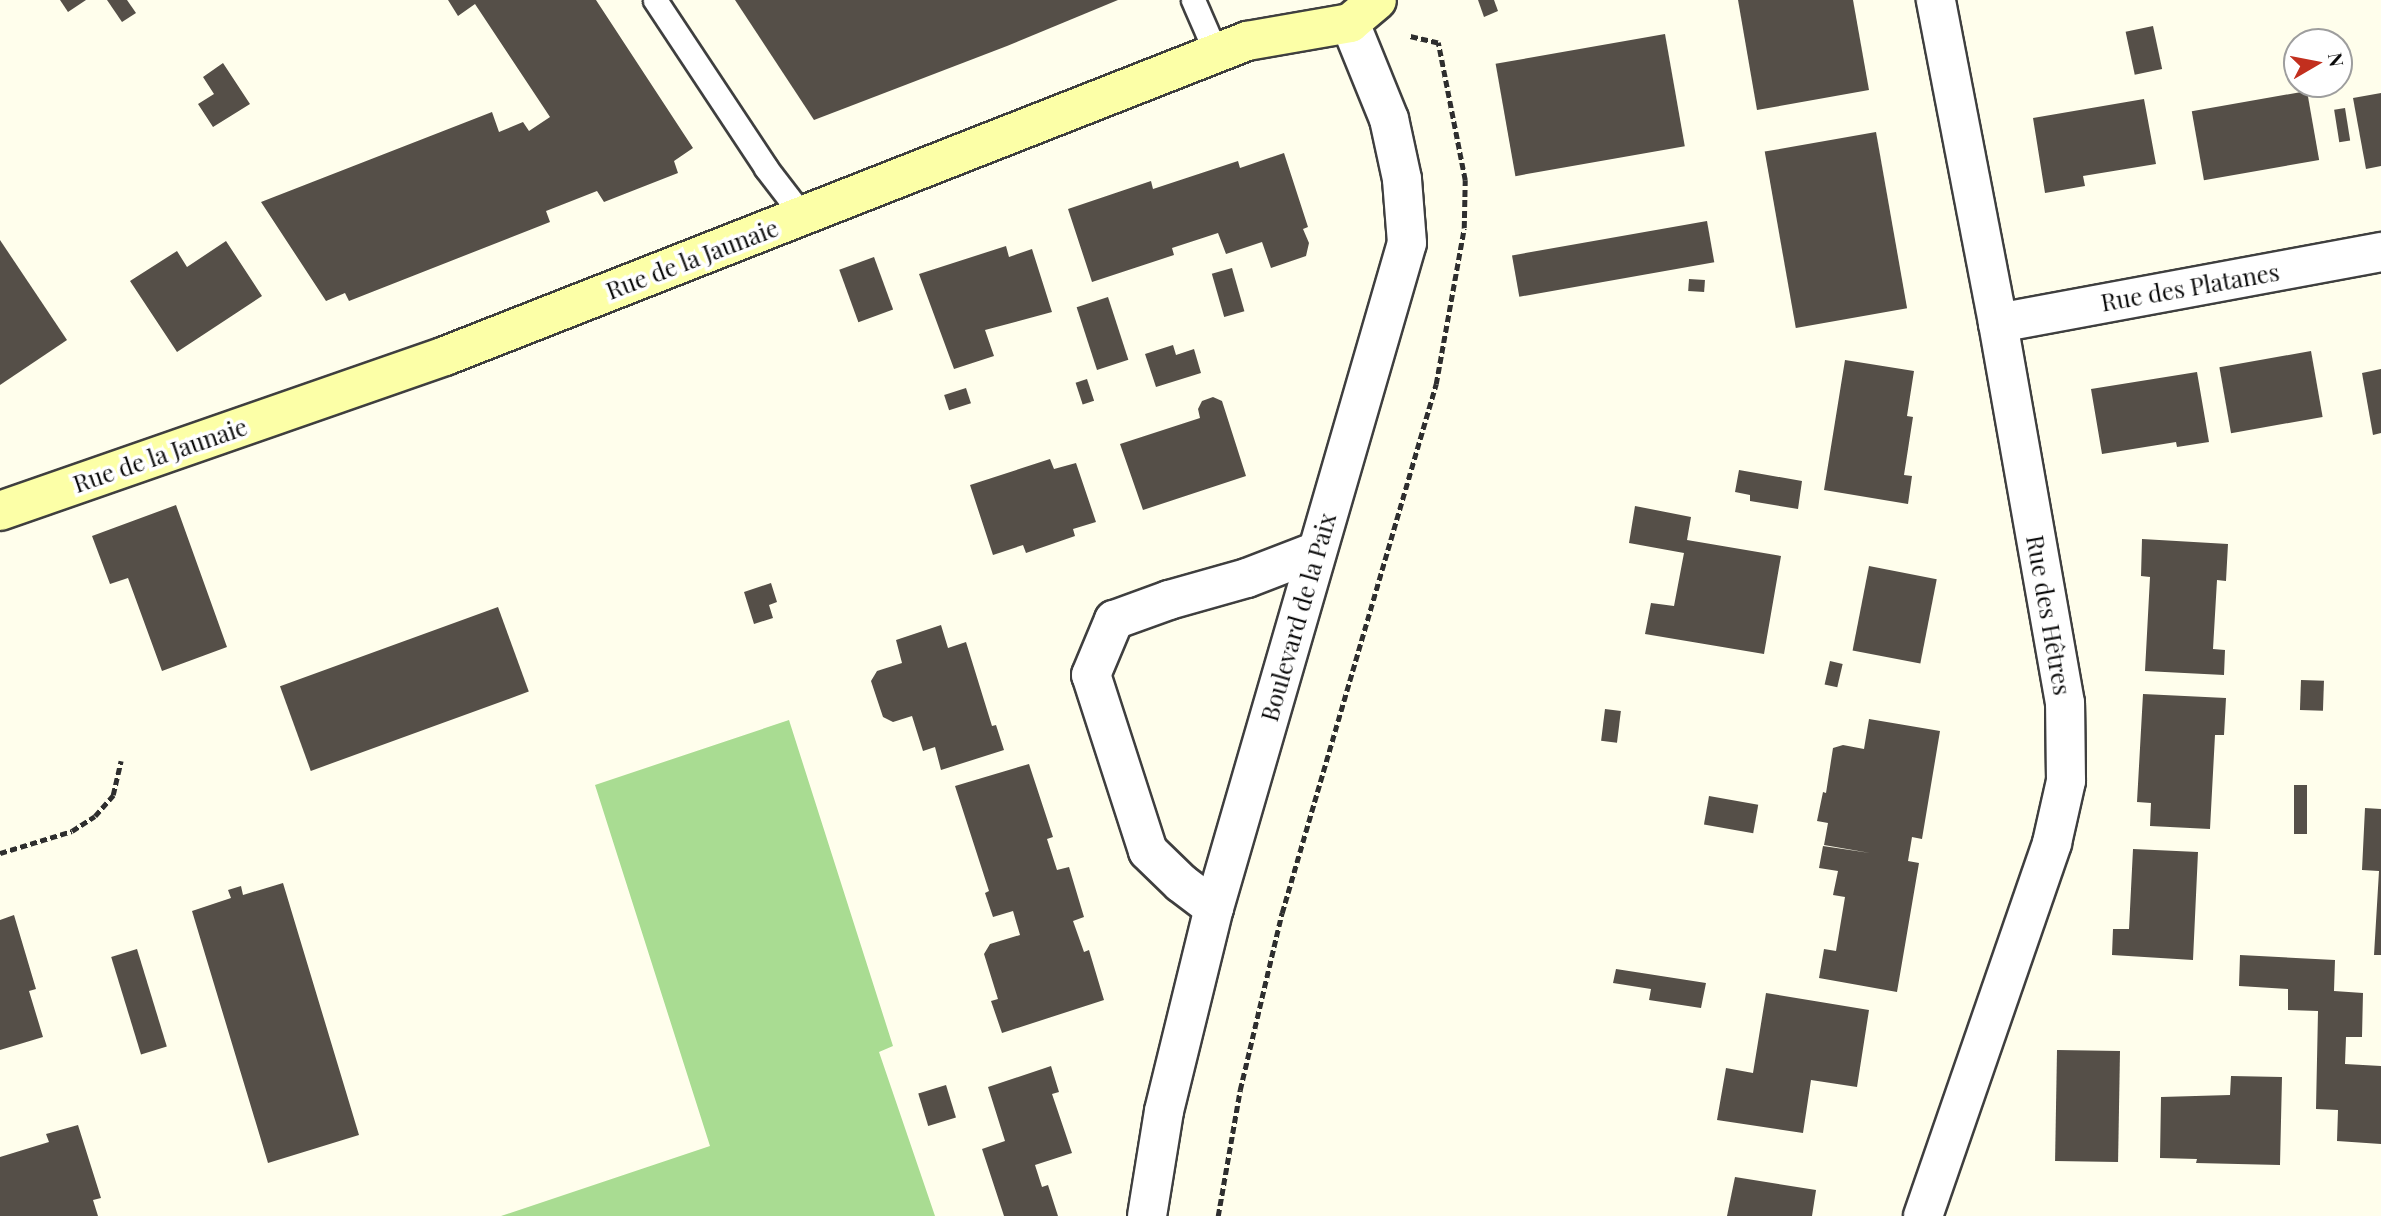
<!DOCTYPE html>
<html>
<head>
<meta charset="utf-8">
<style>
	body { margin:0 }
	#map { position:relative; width:2381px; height:1216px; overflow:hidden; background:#fffeec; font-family:"Playfair Display",serif }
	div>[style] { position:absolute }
	.forest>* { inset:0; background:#a9dc92 }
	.building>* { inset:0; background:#554f48; transform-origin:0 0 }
	.path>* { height:4.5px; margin-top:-2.25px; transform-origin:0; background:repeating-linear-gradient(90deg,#2e2e2e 0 7px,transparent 0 10.5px) }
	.roads { filter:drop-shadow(2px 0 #3f3f3f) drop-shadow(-2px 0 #3f3f3f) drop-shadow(0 2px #3f3f3f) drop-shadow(0 -2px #3f3f3f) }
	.lane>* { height:23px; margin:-11.5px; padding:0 11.5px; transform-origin:11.5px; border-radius:11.5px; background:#fff }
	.street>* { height:38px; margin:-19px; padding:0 19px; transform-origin:19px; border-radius:19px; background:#fff }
	.secondary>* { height:38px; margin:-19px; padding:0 19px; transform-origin:19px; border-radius:19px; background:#fcffa7 }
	span { translate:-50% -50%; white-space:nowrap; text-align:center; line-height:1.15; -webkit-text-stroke:7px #fff; paint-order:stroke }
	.street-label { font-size:24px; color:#0c0c0c }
	.north { position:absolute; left:2283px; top:28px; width:70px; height:70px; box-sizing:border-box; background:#fff; border:2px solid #9e9e9e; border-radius:50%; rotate:80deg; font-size:19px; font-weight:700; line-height:28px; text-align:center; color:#0c0c0c }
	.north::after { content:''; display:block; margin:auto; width:24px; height:32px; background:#c22f1e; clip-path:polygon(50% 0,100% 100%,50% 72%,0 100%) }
</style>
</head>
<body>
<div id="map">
	<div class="forest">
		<div style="clip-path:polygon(789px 720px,893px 1046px,879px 1052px,935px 1216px,501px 1216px,710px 1146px,595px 785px)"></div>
	</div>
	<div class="building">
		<div style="clip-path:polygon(60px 0,86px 0,68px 12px)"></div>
		<div style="clip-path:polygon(107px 0,127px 0,136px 13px,122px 22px)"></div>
		<div style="clip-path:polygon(448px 0,596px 0,693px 148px,674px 161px,678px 173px,604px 202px,597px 191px,546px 211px,550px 222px,349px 301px,345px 293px,326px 301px,261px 202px,492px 112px,499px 132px,523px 122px,529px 131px,550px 117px,475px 4px,458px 16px)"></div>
		<div style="clip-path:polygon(735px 0,1118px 0,1007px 46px,814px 120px)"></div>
		<div style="clip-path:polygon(1478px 0,1494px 0,1498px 11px,1484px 17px)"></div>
		<div style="clip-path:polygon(1738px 0,1853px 0,1869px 90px,1757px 110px)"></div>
		<div style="left:2153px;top:26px;width:44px;height:28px;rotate:78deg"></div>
		<div style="left:1665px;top:34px;width:114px;height:172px;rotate:80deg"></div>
		<div style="clip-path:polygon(223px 63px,250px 104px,213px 127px,198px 104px,214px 94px,203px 77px)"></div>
		<div style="left:2307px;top:91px;width:70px;height:117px;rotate:80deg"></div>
		<div style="clip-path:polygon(2381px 93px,2381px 166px,2366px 169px,2353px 98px)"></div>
		<div style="clip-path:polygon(2144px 99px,2156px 164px,2083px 176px,2085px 186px,2045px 193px,2033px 118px)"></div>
		<div style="left:2345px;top:108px;width:33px;height:11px;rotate:81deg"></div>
		<div style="left:1876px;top:132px;width:179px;height:113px;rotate:80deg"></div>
		<div style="clip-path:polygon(1284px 153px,1308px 227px,1303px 229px,1309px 243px,1306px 256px,1271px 268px,1262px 242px,1226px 254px,1218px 233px,1172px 248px,1174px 255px,1092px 282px,1068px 209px,1151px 181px,1153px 189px,1238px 161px,1240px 168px)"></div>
		<div style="left:1707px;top:221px;width:42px;height:198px;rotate:80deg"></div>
		<div style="clip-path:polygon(0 240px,67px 340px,0 385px)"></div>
		<div style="clip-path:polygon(226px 241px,262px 296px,177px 352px,130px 281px,177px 251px,187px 267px)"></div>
		<div style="clip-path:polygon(1006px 246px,1009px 257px,1032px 249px,1052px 312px,985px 330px,994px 356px,954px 369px,919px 274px)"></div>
		<div style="left:874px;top:257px;width:56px;height:37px;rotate:70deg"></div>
		<div style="left:1232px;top:268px;width:45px;height:21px;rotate:74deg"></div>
		<div style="left:1689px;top:279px;width:16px;height:12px;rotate:4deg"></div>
		<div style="left:1108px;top:297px;width:66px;height:33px;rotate:72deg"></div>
		<div style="clip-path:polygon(1173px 345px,1176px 355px,1194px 349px,1201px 373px,1156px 387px,1145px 354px)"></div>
		<div style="left:2311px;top:351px;width:67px;height:93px;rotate:80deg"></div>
		<div style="clip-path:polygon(1845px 360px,1914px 371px,1907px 416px,1913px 417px,1904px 475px,1912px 476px,1908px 504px,1824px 490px)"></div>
		<div style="clip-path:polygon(2381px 369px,2381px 433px,2373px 435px,2362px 373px)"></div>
		<div style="clip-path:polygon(2197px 372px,2209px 442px,2177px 447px,2176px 442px,2102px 454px,2091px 389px)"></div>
		<div style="left:1087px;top:379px;width:23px;height:12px;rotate:72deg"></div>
		<div style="left:966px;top:388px;width:16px;height:23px;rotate:72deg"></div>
		<div style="clip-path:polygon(1213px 397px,1222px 401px,1246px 476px,1143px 510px,1120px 444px,1200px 418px,1198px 409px,1202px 401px)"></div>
		<div style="clip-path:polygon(1050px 459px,1054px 469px,1076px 463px,1096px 522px,1073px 529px,1075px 536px,1026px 553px,1023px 545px,993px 555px,970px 485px)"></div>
		<div style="clip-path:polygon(1739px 470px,1802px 481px,1798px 509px,1750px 501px,1750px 495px,1735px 492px)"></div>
		<div style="clip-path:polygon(176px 505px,227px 647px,162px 671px,128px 578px,110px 584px,92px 536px)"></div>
		<div style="clip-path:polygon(1635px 506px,1691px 517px,1687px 540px,1781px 556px,1764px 654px,1645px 634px,1651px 603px,1674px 606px,1684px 553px,1629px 543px)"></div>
		<div style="clip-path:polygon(2142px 539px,2228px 544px,2226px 581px,2217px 580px,2213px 649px,2225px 650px,2224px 675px,2145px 671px,2150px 577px,2141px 576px)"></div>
		<div style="left:1869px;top:566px;width:69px;height:86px;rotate:11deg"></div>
		<div style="clip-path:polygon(771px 583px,777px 602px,769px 605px,773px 618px,754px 624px,744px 592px)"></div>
		<div style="left:498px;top:607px;width:90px;height:232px;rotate:70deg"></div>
		<div style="clip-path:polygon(941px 625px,948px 648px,966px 642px,992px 726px,996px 725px,1004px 750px,941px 770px,935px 747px,923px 751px,912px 716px,893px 722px,883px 717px,871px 681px,877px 671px,902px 663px,896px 640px)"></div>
		<div style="left:1830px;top:661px;width:13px;height:24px;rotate:13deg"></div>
		<div style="left:2301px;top:680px;width:23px;height:30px;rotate:2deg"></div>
		<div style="clip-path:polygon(2143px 694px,2226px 698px,2224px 735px,2215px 735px,2210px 829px,2150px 826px,2151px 803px,2137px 802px)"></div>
		<div style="left:1605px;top:709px;width:16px;height:32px;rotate:7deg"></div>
		<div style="clip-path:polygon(1869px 719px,1940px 731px,1922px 839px,1912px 837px,1908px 861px,1919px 863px,1897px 992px,1819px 978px,1824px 949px,1836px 951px,1845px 897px,1833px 895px,1838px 871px,1819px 868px,1823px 846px,1870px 853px,1824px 845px,1828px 823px,1817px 821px,1823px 792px,1826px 793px,1833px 748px,1843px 745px,1864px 749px)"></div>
		<div style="clip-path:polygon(1029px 764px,1053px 837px,1047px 839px,1057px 870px,1069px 867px,1084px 917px,1073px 921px,1084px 952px,1089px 950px,1104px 1000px,1002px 1033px,991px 1001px,998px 999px,984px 954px,990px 944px,1020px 935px,1013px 911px,993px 917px,985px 893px,989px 891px,955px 786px)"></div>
		<div style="left:2294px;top:785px;width:13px;height:49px"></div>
		<div style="left:1709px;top:796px;width:50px;height:29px;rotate:10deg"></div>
		<div style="clip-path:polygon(2365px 808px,2381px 809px,2381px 955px,2374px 955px,2379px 871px,2362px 870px)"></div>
		<div style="clip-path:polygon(2133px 849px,2198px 852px,2193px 960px,2112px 955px,2113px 929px,2129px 929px)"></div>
		<div style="clip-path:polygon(283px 883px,359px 1135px,268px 1163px,192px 911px,231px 898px,228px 890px,241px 886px,243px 895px)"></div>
		<div style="clip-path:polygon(14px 915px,36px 989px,29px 991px,43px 1037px,0 1050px,0 920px)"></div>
		<div style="left:137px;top:949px;width:102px;height:27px;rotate:73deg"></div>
		<div style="clip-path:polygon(2240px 955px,2335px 960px,2334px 991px,2363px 993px,2362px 1037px,2346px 1037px,2345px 1064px,2381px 1066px,2381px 1144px,2337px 1141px,2338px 1110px,2316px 1109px,2318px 1011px,2288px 1010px,2288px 989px,2239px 986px)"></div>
		<div style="clip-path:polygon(1616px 969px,1706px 983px,1701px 1008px,1649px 1000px,1651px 989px,1613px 983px)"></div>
		<div style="clip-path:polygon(1766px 993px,1869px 1010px,1857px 1087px,1811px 1080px,1803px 1133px,1717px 1120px,1726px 1068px,1753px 1073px)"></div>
		<div style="left:2057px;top:1050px;width:63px;height:111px;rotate:1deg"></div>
		<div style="clip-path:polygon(1051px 1066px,1059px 1092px,1052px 1094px,1072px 1153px,1035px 1165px,1042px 1187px,1048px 1185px,1058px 1216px,1004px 1216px,982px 1149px,1005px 1141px,988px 1087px)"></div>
		<div style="clip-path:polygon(2231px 1076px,2282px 1077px,2280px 1165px,2196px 1163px,2197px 1159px,2160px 1158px,2161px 1097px,2230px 1095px)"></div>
		<div style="left:946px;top:1085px;width:34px;height:29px;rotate:73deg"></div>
		<div style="clip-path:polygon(78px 1125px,101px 1198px,93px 1200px,98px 1216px,0 1216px,0 1157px,49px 1142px,46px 1134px)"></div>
		<div style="clip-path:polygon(1735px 1177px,1816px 1190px,1812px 1216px,1727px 1216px)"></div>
	</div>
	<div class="path">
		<div style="left:0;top:853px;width:75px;rotate:-17deg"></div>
		<div style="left:72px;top:831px;width:27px;rotate:-33deg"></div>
		<div style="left:95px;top:816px;width:28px;rotate:-49deg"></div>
		<div style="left:113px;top:795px;width:35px;rotate:-77deg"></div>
		<div style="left:1218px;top:1216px;width:128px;rotate:-80.1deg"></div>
		<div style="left:1240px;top:1090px;width:182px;rotate:-76.7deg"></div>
		<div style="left:1282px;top:913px;width:551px;rotate:-73.77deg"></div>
		<div style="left:1436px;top:384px;width:158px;rotate:-79.8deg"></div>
		<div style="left:1464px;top:228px;width:48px;rotate:-88.8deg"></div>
		<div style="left:1465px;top:180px;width:140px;rotate:-101.1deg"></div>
		<div style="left:1438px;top:43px;width:31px;rotate:-167deg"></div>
	</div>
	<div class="roads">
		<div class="lane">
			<div style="left:655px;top:0;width:201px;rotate:56.5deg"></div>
			<div style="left:766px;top:168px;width:59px;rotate:52.5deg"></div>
			<div style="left:1193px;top:0;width:58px;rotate:66.5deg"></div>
		</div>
		<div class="street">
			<div style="left:1998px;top:323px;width:390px;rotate:-10.5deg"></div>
			<div style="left:1214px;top:908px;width:41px;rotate:-142.9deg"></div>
			<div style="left:1181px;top:883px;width:46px;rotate:-135.9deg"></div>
			<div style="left:1148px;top:851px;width:185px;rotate:-107.9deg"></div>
			<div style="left:1091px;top:675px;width:60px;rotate:-67.3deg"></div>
			<div style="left:1114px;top:620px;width:59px;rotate:-20deg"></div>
			<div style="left:1169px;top:600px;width:81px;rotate:-15.8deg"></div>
			<div style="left:1247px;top:578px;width:75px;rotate:-21.1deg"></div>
			<div style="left:1147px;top:1216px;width:106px;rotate:-80.8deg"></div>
			<div style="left:1164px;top:1111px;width:209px;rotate:-76.2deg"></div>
			<div style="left:1214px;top:908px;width:692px;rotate:-73.82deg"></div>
			<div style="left:1407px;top:243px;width:64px;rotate:-94.5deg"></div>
			<div style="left:1402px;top:179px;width:61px;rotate:-102.2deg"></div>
			<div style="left:1389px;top:119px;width:104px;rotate:-112.1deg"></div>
			<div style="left:1923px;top:1216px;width:395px;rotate:-70.9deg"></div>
			<div style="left:2052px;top:843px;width:64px;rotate:-77.3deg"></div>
			<div style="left:2066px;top:781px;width:78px;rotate:-90.7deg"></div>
			<div style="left:2065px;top:703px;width:386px;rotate:-100deg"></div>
			<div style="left:1998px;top:323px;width:329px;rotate:-100.9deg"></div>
		</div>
		<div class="secondary">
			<div style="left:0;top:511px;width:471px;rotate:-19.2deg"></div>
			<div style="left:445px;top:356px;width:862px;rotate:-21.44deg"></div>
			<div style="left:1247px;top:41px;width:105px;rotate:-9.9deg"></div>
			<div style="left:1350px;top:23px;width:35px;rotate:-40deg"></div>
		</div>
	</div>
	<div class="street-label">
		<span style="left:692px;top:259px;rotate:-21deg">Rue de la Jaunaie</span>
		<span style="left:2190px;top:287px;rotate:-10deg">Rue des Platanes</span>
		<span style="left:160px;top:455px;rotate:-19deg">Rue de la Jaunaie</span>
		<span style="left:2049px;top:615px;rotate:80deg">Rue des Hêtres</span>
		<span style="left:1298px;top:617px;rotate:-74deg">Boulevard de la Paix</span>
	</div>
	<div class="north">N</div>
</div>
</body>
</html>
